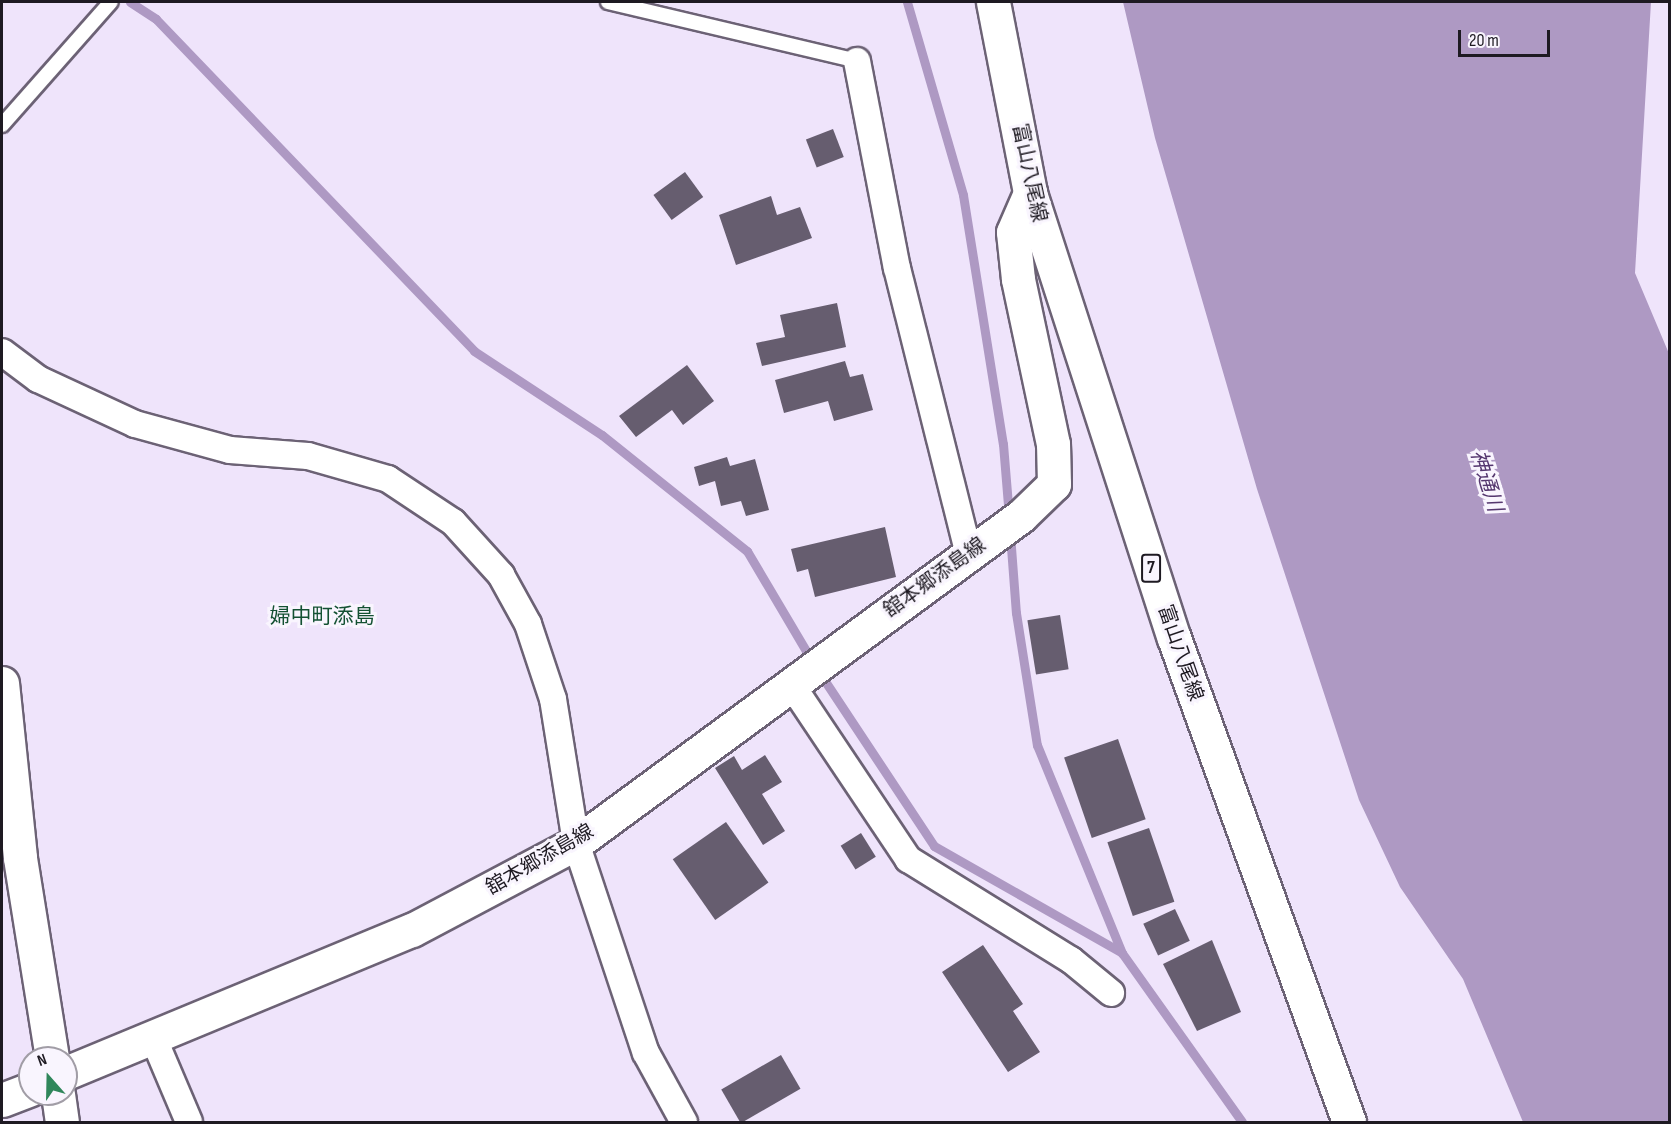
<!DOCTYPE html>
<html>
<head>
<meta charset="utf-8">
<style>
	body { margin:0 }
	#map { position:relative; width:1671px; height:1124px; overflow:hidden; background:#efe4fb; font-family:"Sofia Sans Condensed","Noto Sans JP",sans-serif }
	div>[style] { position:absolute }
	.water>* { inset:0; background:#ae99c3 }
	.stream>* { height:9px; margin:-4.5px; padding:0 4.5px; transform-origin:4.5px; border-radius:4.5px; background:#ae99c3 }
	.building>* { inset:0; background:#665d6f; transform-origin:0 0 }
	.roads { filter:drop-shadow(2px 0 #6c6275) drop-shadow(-2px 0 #6c6275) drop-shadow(0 2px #6c6275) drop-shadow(0 -2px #6c6275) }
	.lane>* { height:14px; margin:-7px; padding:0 7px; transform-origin:7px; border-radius:7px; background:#fff }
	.street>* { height:26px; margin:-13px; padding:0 13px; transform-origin:13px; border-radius:13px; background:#fff }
	.secondary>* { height:33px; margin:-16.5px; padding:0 16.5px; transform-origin:16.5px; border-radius:16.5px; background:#fff }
	.primary>* { height:33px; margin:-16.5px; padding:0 16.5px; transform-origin:16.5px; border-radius:16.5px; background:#fff }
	span { translate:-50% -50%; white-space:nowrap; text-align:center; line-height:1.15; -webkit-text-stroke:6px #f9f5fe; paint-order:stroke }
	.shield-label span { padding:2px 4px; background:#f9f5fe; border:2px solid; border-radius:4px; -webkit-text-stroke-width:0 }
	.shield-label { font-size:18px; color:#1e1a22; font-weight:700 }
	.street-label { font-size:20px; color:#1e1a22 }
	.water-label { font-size:21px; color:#55376f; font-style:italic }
	.neighbourhood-label { font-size:21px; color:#145133 }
	.frame { position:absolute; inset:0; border:3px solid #1e1a22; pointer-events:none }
	.north { position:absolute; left:18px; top:1046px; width:60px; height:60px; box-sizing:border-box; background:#f9f5fe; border:2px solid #a19da6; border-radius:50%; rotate:340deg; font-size:16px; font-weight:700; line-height:24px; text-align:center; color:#1e1a22 }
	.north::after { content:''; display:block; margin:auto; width:21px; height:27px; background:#30875b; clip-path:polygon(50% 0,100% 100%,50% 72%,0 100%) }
	.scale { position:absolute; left:1458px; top:30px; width:92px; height:27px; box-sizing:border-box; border:3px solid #1e1a22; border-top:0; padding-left:8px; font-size:18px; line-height:21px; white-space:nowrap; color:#1e1a22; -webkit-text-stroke:4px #f9f5fe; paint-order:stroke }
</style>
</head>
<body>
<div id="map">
	<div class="water">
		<div style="clip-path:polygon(1123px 2px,1651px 2px,1635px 273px,1670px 356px,1669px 1122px,1523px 1122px,1463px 979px,1400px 887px,1359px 800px,1257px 489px,1155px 138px)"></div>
	</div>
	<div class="stream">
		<div style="left:130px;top:2px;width:31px;rotate:33deg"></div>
		<div style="left:156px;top:19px;width:460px;rotate:46.2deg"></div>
		<div style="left:474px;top:351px;width:153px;rotate:33.3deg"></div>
		<div style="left:602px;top:435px;width:186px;rotate:38.7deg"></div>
		<div style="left:747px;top:551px;width:134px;rotate:59.4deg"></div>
		<div style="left:815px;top:666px;width:216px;rotate:56.5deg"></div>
		<div style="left:934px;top:846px;width:216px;rotate:29.6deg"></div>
		<div style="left:907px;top:2px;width:201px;rotate:73.8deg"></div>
		<div style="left:963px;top:195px;width:252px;rotate:80.9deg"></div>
		<div style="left:1003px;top:444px;width:73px;rotate:85.3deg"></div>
		<div style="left:1010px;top:534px;width:79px;rotate:85.7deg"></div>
		<div style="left:1016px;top:613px;width:134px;rotate:81deg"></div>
		<div style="left:1037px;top:745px;width:225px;rotate:67.8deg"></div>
		<div style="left:1122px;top:953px;width:207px;rotate:54.6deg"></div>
	</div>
	<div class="building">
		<div style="left:833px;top:129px;width:30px;height:29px;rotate:69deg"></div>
		<div style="left:685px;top:172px;width:31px;height:39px;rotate:54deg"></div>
		<div style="clip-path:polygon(771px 196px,777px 215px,800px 207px,812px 238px,736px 265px,719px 215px)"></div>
		<div style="clip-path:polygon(837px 303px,846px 347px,762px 366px,756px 343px,785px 337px,780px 315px)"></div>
		<div style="clip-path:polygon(845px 361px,850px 377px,863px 374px,873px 410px,834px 421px,828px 401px,784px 413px,775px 380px)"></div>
		<div style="clip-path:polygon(687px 365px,714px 401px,683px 425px,672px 410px,636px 437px,619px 416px)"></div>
		<div style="clip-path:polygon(727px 457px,730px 466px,755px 459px,769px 510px,746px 516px,741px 501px,721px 506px,715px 481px,699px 486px,694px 467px)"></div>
		<div style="clip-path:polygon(885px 527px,896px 577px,815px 597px,808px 569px,797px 572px,791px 549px)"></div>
		<div style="left:1060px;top:615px;width:55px;height:33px;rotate:81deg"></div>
		<div style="left:1118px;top:739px;width:85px;height:57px;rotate:71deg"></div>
		<div style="clip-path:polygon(765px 755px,782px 782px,762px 794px,785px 831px,763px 845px,715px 768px,734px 756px,742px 770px)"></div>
		<div style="left:726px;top:822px;width:74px;height:65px;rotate:55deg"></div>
		<div style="left:1149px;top:828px;width:78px;height:44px;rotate:71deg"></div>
		<div style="left:861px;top:833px;width:28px;height:24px;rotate:58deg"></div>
		<div style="left:1175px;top:909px;width:35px;height:35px;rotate:65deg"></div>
		<div style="clip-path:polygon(1212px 940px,1241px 1012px,1197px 1031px,1163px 964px)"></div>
		<div style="clip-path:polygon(983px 945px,1023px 1004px,1013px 1011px,1040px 1052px,1008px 1072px,942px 972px)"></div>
		<div style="left:781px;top:1055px;width:39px;height:69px;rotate:60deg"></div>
	</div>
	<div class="roads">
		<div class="lane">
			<div style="left:608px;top:2px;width:256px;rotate:13.3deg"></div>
			<div style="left:2px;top:125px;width:164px;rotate:-48.5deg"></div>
		</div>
		<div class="street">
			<div style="left:857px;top:61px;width:211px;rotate:79.1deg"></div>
			<div style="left:897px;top:268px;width:295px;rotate:75.9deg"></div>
			<div style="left:2px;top:352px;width:45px;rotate:36.9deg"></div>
			<div style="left:38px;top:379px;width:107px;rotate:24.9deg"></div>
			<div style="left:135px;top:424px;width:98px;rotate:15.3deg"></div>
			<div style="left:230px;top:450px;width:78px;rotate:4.4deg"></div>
			<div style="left:308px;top:456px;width:83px;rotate:16deg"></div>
			<div style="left:388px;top:479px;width:78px;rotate:33.5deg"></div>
			<div style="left:453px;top:522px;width:72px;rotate:47.8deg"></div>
			<div style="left:501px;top:575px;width:56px;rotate:61.1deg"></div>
			<div style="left:528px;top:624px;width:79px;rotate:71.6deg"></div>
			<div style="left:553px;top:699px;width:146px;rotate:80.9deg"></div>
			<div style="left:576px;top:843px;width:221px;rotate:71.6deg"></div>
			<div style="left:646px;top:1053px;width:79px;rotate:61.2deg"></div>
			<div style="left:791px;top:684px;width:211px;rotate:56.2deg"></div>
			<div style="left:908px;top:859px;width:192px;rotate:31.8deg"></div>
			<div style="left:1071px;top:960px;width:52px;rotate:39.5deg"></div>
			<div style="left:153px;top:1037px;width:92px;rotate:67deg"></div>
		</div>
		<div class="secondary">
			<div style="left:2px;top:683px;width:176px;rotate:84.1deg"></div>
			<div style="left:20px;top:858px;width:203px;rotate:80.9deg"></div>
			<div style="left:66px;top:1073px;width:374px;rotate:-22.5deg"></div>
			<div style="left:412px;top:930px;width:186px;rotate:-27.9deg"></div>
			<div style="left:576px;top:843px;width:552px;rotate:-36.31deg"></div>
			<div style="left:58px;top:1094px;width:28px;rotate:82deg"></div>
			<div style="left:2px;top:1100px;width:30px;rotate:-21deg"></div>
		</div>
		<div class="primary">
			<div style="left:993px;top:2px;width:195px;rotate:79deg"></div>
			<div style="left:1030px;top:193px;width:468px;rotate:72.1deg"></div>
			<div style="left:1174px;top:638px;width:515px;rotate:70.12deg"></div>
			<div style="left:1021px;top:516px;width:46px;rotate:-44.1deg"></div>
			<div style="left:1054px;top:484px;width:40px;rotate:-91.4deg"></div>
			<div style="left:1053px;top:444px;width:169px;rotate:-102deg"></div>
			<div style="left:1018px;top:279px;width:47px;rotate:-96.1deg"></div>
			<div style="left:1013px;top:232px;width:43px;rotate:-66.4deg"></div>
		</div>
	</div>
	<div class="shield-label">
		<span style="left:1151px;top:568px">7</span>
	</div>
	<div class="street-label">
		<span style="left:1029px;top:173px;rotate:78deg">富山八尾線</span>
		<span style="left:935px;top:578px;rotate:-36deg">舘本郷添島線</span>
		<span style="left:1180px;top:653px;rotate:71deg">富山八尾線</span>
		<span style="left:540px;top:860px;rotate:-30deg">舘本郷添島線</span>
	</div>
	<div class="water-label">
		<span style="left:1486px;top:481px;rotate:73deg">神通川</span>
	</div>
	<div class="neighbourhood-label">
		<span style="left:322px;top:617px">婦中町添島</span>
	</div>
	<div class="frame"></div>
	<div class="north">N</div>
	<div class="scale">20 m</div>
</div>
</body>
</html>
